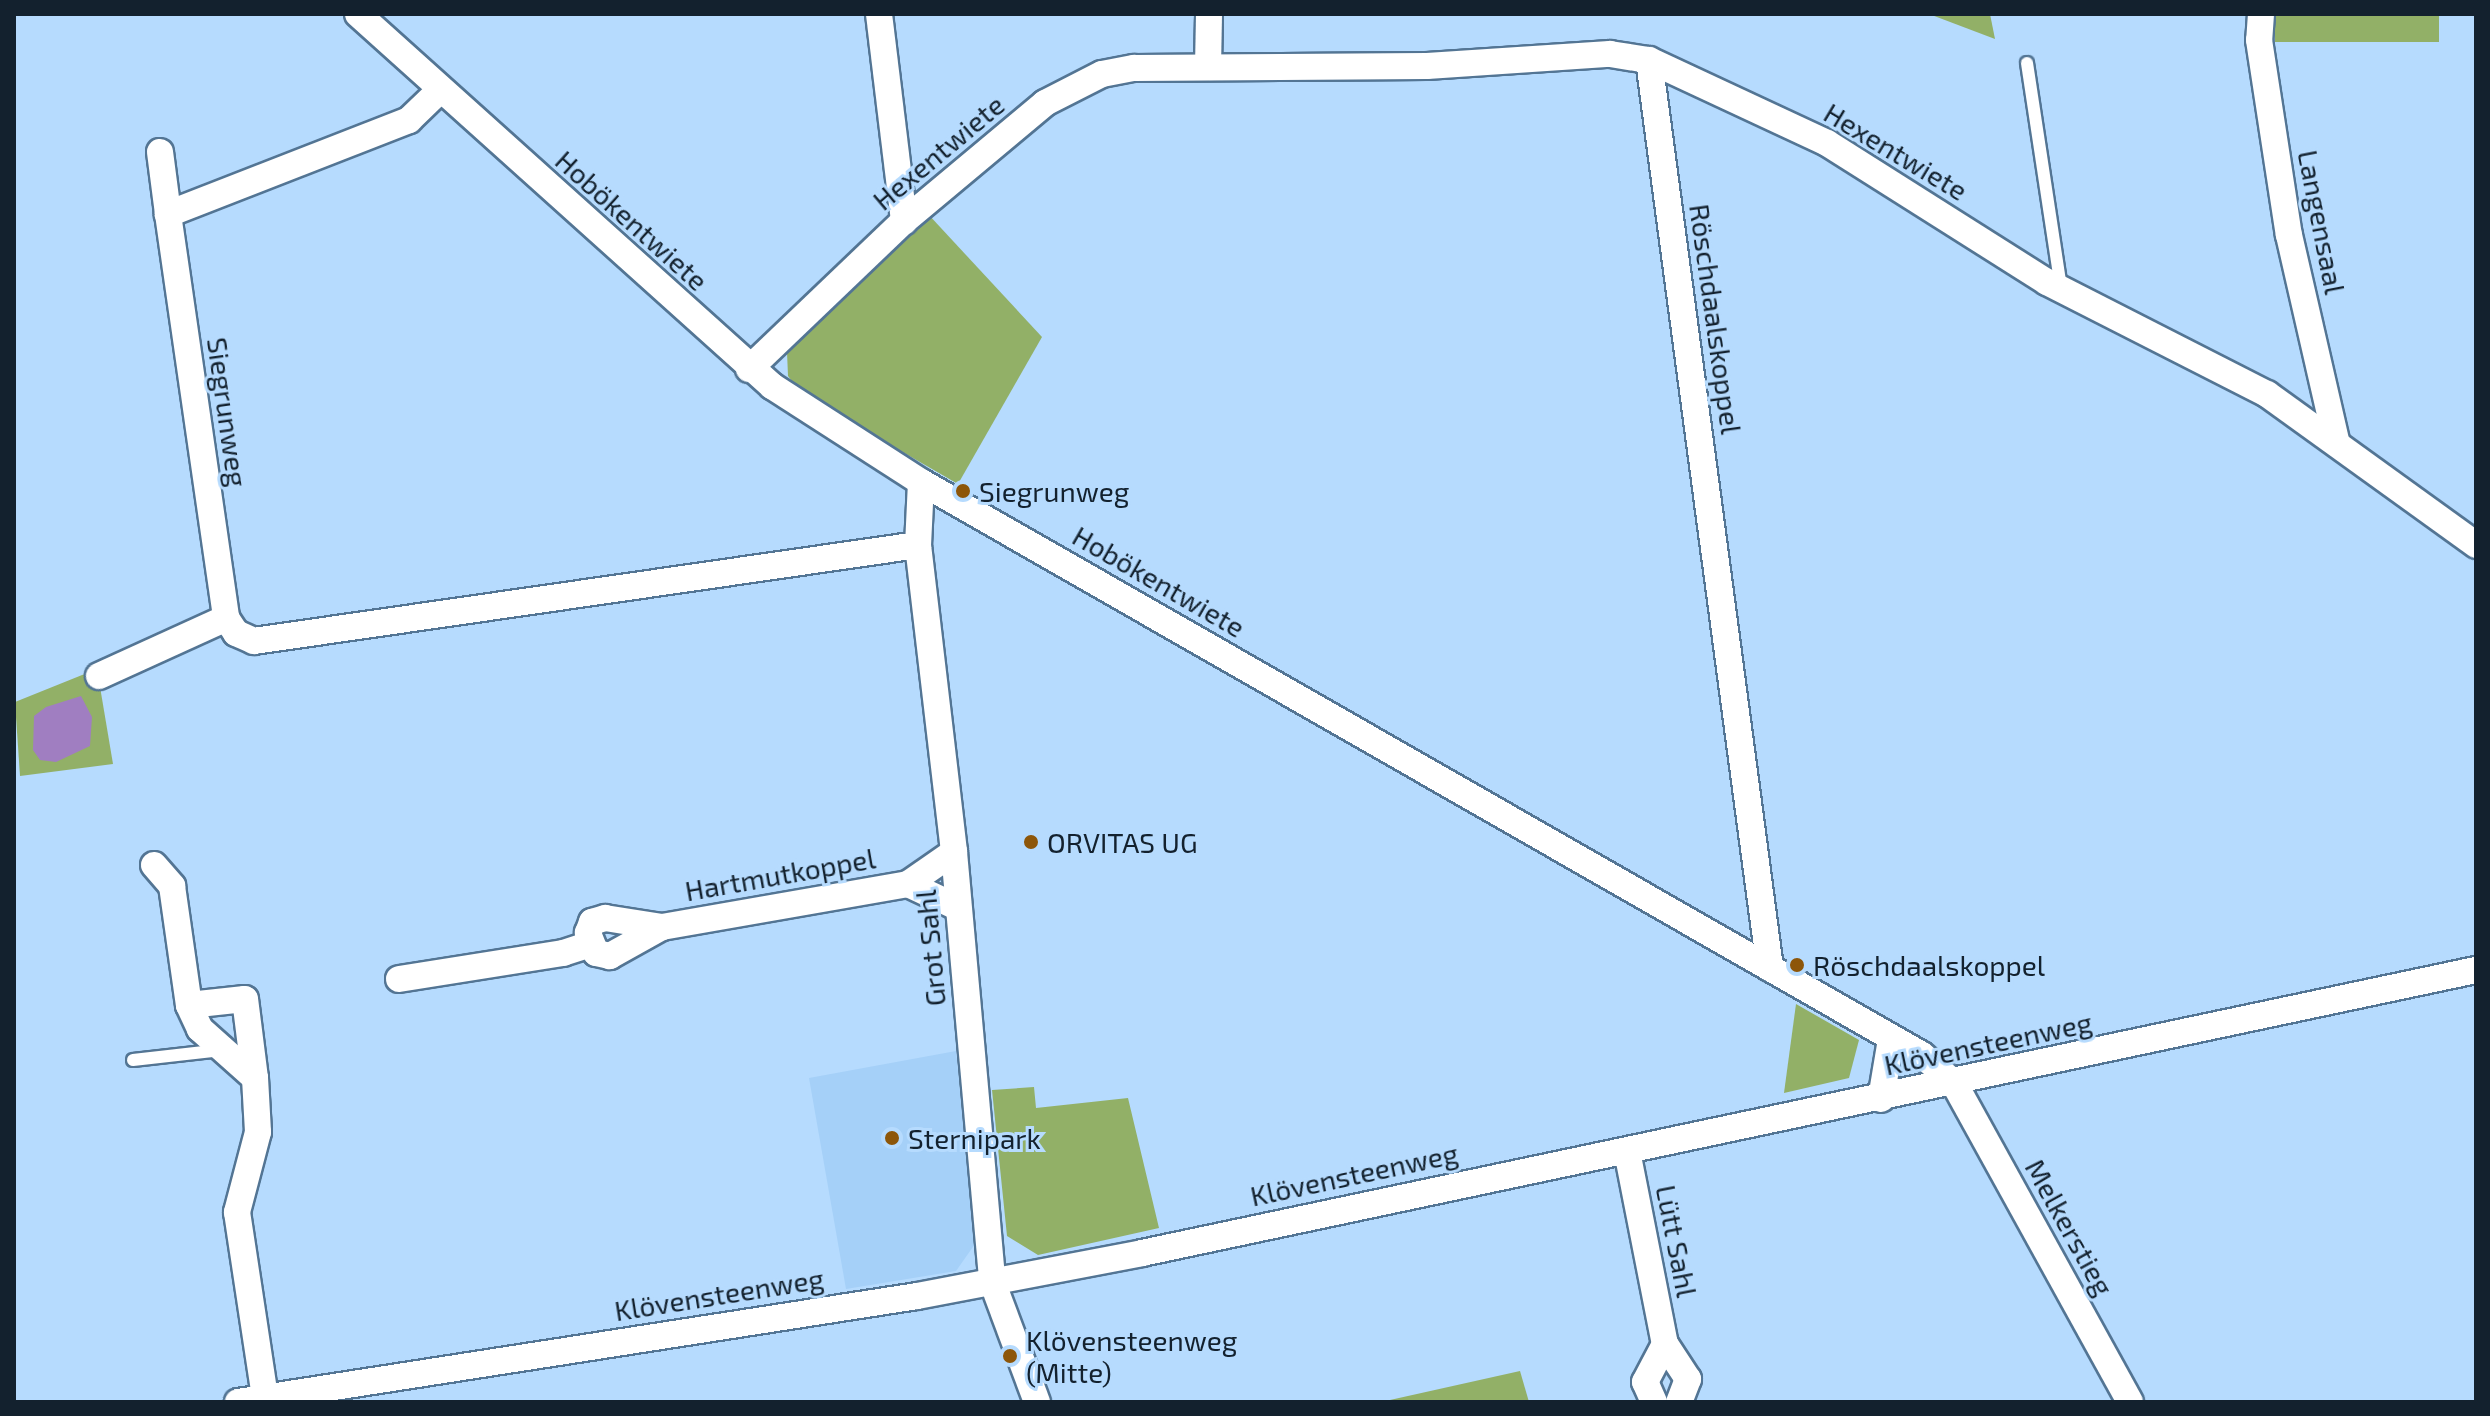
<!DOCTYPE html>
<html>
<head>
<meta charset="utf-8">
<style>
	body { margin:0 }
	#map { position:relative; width:2490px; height:1416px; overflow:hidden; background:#b6dbfe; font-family:"Exo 2",sans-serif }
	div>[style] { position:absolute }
	.built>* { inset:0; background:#a5d0f8 }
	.green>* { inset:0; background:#92b067; transform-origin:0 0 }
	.water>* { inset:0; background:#a07ec1 }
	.roads { filter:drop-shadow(2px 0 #537594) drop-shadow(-2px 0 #537594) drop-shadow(0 2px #537594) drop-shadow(0 -2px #537594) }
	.lane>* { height:12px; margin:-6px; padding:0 6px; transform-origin:6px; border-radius:6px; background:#fff }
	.street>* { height:26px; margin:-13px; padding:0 13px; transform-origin:13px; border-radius:13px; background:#fff }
	.dots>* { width:22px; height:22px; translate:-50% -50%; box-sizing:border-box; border:4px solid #b6dbfe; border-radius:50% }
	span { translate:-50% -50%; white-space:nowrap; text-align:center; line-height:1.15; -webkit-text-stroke:6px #b6dbfe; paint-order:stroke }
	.street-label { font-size:28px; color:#13212e }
	.poi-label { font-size:28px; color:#13212e }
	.left { translate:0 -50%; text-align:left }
	.frame { position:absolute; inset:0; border:16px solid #13212e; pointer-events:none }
</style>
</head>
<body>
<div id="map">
	<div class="built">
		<div style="clip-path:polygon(956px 1051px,975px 1244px,956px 1271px,846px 1289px,809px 1078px)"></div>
	</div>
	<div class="green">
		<div style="clip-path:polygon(1929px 14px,1990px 14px,1995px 39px)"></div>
		<div style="left:2275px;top:14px;width:164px;height:28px"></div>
		<div style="clip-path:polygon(928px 214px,1042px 337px,958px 484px,802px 394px,788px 376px,787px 352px,797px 339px)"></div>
		<div style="clip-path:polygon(97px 669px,113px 764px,20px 776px,15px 702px)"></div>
		<div style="clip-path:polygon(1796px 1004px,1859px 1040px,1849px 1078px,1784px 1093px)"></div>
		<div style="clip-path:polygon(1034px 1087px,1036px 1108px,1128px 1098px,1159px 1228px,1038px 1255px,1007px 1236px,992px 1090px)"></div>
		<div style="clip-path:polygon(1520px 1371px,1529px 1402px,1381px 1402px)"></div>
	</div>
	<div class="water">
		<div style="clip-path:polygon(81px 696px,92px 717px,90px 746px,56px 762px,40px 760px,33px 750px,34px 716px,46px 707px)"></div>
	</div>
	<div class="roads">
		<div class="lane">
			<div style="left:2027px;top:63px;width:229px;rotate:81.4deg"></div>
			<div style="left:133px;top:1060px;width:89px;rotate:-6.5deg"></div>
		</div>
		<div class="street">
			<div style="left:358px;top:14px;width:557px;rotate:41.94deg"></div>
			<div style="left:772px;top:386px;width:177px;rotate:32.8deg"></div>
			<div style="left:921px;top:482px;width:1153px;rotate:29.79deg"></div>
			<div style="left:1922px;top:1055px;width:43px;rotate:41.2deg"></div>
			<div style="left:1954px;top:1083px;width:364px;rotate:61.1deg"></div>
			<div style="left:879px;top:14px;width:209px;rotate:83.1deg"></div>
			<div style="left:2261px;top:14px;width:26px;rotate:94deg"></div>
			<div style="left:2259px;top:40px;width:197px;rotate:81.3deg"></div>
			<div style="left:2289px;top:235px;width:211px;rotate:77.1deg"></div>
			<div style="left:1649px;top:60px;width:916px;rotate:82.41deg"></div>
			<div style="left:1208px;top:67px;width:53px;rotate:-88.9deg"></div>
			<div style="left:439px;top:91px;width:42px;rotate:136deg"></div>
			<div style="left:409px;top:120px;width:259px;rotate:158.7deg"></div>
			<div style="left:168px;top:214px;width:408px;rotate:81.8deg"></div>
			<div style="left:226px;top:618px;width:18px;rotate:56deg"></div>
			<div style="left:236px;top:633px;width:20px;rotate:24deg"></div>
			<div style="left:254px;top:641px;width:671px;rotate:-8.23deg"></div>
			<div style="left:160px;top:152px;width:63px;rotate:82.6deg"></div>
			<div style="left:749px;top:369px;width:214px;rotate:-43.7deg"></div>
			<div style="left:904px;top:221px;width:184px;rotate:-39.9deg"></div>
			<div style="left:1045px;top:103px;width:64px;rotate:-27deg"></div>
			<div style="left:1102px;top:74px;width:33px;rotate:-11deg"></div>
			<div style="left:1134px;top:68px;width:293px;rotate:-0.4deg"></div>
			<div style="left:1427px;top:66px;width:183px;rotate:-3.8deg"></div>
			<div style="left:1610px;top:54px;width:39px;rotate:9deg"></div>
			<div style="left:1649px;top:60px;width:196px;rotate:25deg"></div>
			<div style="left:1827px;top:143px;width:260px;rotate:32.3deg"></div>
			<div style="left:2047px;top:282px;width:247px;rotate:27deg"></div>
			<div style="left:2267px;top:394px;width:258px;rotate:35.8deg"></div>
			<div style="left:921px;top:482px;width:63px;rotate:92.7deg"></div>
			<div style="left:918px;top:545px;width:309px;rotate:83.3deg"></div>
			<div style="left:954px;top:852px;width:431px;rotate:84.9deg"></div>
			<div style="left:992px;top:1281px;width:129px;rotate:69.6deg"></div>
			<div style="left:99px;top:676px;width:140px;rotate:-24.5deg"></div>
			<div style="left:154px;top:865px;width:28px;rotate:49deg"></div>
			<div style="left:172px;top:886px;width:120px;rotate:81.9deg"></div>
			<div style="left:908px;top:884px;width:54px;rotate:25.1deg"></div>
			<div style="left:662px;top:927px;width:60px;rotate:150.9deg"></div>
			<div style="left:610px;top:956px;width:14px;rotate:-168deg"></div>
			<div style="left:596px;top:953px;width:22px;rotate:-112deg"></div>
			<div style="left:588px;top:933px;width:12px;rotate:-70deg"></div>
			<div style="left:592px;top:922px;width:14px;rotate:-17deg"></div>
			<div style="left:605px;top:918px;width:58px;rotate:9deg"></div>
			<div style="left:662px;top:927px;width:250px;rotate:-9.9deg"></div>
			<div style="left:908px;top:884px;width:56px;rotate:-34.8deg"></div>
			<div style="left:399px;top:979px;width:166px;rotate:-9deg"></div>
			<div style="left:563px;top:953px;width:28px;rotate:-18deg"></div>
			<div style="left:245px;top:999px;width:80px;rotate:82.8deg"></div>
			<div style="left:255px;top:1078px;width:74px;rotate:-138.3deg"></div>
			<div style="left:200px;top:1029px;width:26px;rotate:-115deg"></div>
			<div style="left:189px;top:1005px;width:56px;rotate:-6.1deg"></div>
			<div style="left:255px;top:1078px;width:54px;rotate:86.8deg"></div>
			<div style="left:258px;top:1132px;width:83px;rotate:104.7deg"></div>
			<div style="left:237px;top:1212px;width:187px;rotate:81.4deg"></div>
			<div style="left:1881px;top:1099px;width:61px;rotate:-80.5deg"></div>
			<div style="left:1627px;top:1151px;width:197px;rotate:78.9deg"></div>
			<div style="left:1665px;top:1344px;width:42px;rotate:56.7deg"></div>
			<div style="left:1688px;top:1379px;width:25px;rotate:111deg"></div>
			<div style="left:238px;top:1402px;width:687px;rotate:-8.87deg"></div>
			<div style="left:917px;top:1296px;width:229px;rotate:-10.8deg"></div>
			<div style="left:1142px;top:1253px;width:1364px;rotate:-11.98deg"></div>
			<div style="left:1654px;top:1402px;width:22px;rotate:-114deg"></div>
			<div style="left:1645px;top:1382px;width:43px;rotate:-62.2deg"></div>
		</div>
	</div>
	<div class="dots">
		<div style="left:963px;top:491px;background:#8d5609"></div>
		<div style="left:1031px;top:842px;background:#8d5609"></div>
		<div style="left:1797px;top:965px;background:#8d5609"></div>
		<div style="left:892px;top:1138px;background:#8d5609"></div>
		<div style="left:1010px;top:1356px;background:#8d5609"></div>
	</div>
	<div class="street-label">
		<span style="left:1896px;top:151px;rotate:31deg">Hexentwiete</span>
		<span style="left:938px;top:152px;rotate:-40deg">Hexentwiete</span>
		<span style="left:632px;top:220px;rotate:42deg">Hobökentwiete</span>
		<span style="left:2322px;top:222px;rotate:79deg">Langensaal</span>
		<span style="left:1716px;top:319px;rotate:82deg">Röschdaalskoppel</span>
		<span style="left:228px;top:412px;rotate:82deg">Siegrunweg</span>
		<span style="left:1159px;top:581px;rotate:30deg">Hobökentwiete</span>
		<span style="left:780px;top:874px;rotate:-10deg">Hartmutkoppel</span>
		<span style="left:930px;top:948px;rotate:-95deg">Grot Sahl</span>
		<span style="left:1988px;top:1043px;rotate:-12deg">Klövensteenweg</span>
		<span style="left:1354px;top:1174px;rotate:-12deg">Klövensteenweg</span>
		<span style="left:2070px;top:1227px;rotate:61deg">Melkerstieg</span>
		<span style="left:1677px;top:1241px;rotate:79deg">Lütt Sahl</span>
		<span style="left:719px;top:1294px;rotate:-9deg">Klövensteenweg</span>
	</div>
	<div class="poi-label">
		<span class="left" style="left:979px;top:491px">Siegrunweg</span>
		<span class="left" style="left:1047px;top:842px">ORVITAS UG</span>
		<span class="left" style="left:1813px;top:965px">Röschdaalskoppel</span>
		<span class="left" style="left:908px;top:1138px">Sternipark</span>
		<span class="left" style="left:1026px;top:1356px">Klövensteenweg<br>(Mitte)</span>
	</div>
	<div class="frame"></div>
</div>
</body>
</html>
